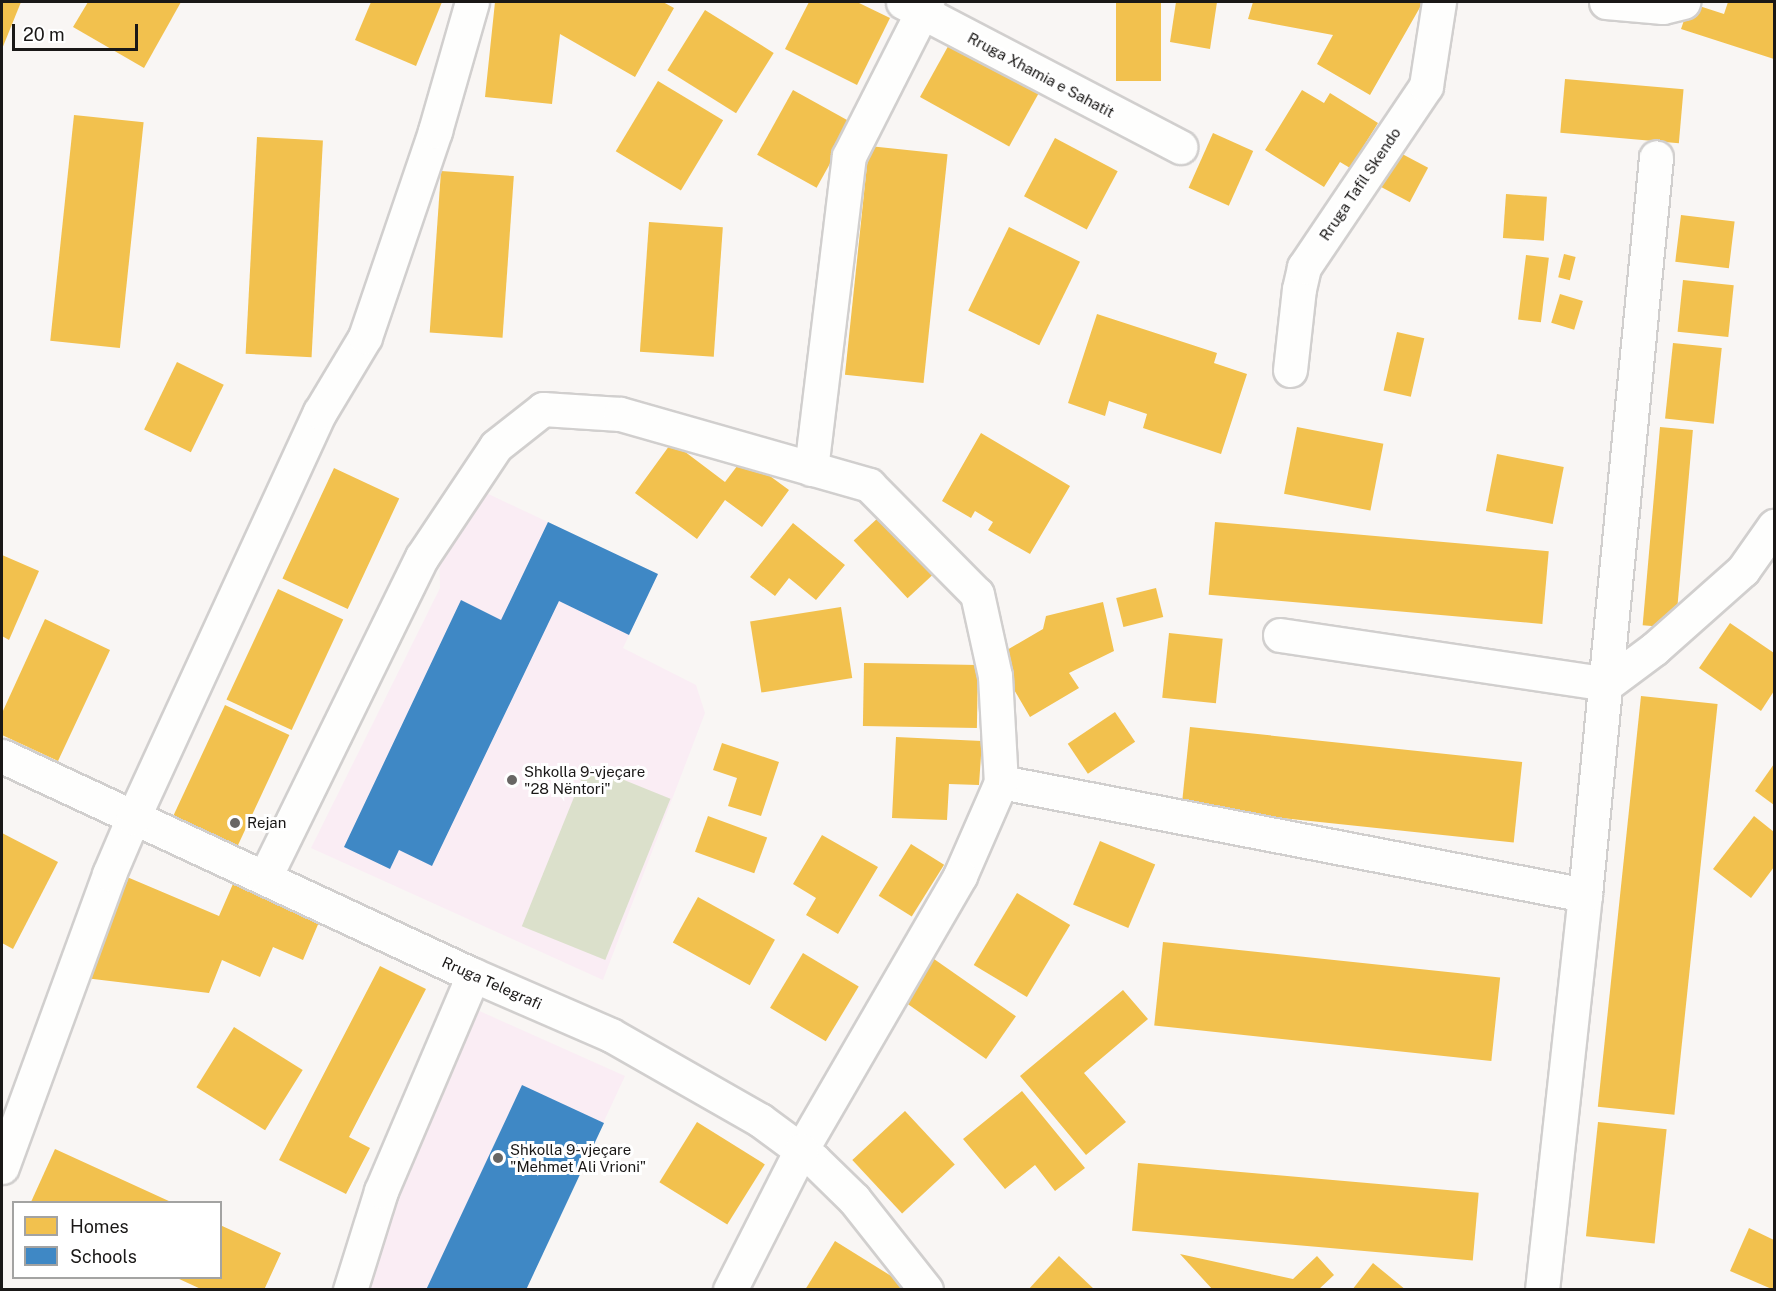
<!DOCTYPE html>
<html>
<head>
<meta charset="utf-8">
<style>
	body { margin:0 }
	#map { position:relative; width:1776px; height:1291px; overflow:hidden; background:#f9f6f4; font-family:"Public Sans",sans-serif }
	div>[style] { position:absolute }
	.education>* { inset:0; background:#faedf4 }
	.green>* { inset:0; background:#dbe0cb; transform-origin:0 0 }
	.homes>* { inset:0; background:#f2c14e; transform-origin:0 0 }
	.schools>* { inset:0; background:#3f88c5 }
	.roads { filter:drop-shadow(2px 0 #d1cfce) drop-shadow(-2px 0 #d1cfce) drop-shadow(0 2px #d1cfce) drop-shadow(0 -2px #d1cfce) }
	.street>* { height:33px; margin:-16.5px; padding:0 16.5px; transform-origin:16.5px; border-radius:16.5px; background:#fefefd }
	.dots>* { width:16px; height:16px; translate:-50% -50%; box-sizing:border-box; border:3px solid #fff; border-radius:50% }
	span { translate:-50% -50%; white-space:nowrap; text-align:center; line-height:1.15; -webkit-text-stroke:6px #fff; paint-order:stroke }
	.street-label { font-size:15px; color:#1a1817 }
	.poi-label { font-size:15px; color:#1a1817 }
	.left { translate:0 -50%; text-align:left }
	.frame { position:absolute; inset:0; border:3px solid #1a1817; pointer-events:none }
	.legend { position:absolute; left:12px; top:1201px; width:210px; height:78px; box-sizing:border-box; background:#fff; border:2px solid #a3a3a2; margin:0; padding:8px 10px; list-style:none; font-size:18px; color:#1a1817 }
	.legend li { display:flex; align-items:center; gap:12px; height:30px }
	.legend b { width:30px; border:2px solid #a3a3a2 }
	.scale { position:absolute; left:12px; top:24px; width:126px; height:27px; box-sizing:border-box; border:3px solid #1a1817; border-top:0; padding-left:8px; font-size:18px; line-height:21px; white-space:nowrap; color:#1a1817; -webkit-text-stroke:4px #fff; paint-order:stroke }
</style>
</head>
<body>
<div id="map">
	<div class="education">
		<div style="clip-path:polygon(480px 490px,658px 574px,623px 648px,696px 685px,705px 713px,603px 980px,311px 848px,440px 588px,439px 545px)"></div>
		<div style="clip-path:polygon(475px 1009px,625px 1076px,526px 1289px,362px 1290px,392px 1193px)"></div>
	</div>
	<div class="green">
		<div style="left:587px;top:765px;width:90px;height:174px;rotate:22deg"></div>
	</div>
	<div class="homes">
		<div style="clip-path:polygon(2px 2px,21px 2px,2px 49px)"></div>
		<div style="clip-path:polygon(88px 2px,181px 2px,144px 68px,73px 27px)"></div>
		<div style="clip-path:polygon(371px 2px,442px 2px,416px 66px,355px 40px)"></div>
		<div style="clip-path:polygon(495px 2px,663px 2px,674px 8px,635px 77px,560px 34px,552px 104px,485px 97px)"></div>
		<div style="clip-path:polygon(809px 2px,857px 2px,890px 18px,857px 85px,785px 49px)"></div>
		<div style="left:1116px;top:2px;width:45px;height:79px"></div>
		<div style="clip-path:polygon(1176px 2px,1217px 2px,1210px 49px,1170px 42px)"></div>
		<div style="clip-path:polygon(1253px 2px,1423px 2px,1370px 95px,1317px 64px,1333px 35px,1248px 19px)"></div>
		<div style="clip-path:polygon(1728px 2px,1774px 2px,1774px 59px,1681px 29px,1690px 3px,1724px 14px)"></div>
		<div style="left:705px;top:10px;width:81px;height:71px;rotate:32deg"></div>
		<div style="left:951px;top:41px;width:102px;height:64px;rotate:29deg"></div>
		<div style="left:1565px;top:79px;width:119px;height:54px;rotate:5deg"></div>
		<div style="left:658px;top:81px;width:76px;height:82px;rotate:31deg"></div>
		<div style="left:793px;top:90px;width:68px;height:74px;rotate:29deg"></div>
		<div style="clip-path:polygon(1302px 90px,1324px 103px,1330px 93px,1378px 123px,1350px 168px,1340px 162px,1324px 187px,1265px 150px)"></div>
		<div style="left:74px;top:115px;width:70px;height:227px;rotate:6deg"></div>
		<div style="left:1213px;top:133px;width:44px;height:60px;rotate:24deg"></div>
		<div style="left:257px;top:137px;width:66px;height:217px;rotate:3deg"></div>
		<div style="left:1055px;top:138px;width:71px;height:66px;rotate:28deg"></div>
		<div style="left:869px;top:146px;width:79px;height:230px;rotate:6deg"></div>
		<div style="left:1391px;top:148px;width:42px;height:39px;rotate:28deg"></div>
		<div style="left:441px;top:171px;width:73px;height:162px;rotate:4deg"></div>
		<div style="left:1506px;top:194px;width:41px;height:44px;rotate:4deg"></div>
		<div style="left:1681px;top:215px;width:54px;height:47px;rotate:7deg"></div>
		<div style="left:649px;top:222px;width:74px;height:130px;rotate:4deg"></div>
		<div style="left:1009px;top:227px;width:79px;height:93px;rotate:26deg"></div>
		<div style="left:1564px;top:254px;width:12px;height:24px;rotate:14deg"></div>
		<div style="left:1526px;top:255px;width:23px;height:65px;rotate:7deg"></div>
		<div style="left:1683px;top:280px;width:51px;height:52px;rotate:6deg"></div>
		<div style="left:1560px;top:294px;width:24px;height:30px;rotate:17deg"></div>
		<div style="clip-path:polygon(1097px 314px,1217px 353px,1214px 363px,1247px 374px,1221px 454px,1143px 428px,1147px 414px,1109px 401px,1105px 416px,1068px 403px)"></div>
		<div style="left:1397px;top:332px;width:28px;height:60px;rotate:13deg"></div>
		<div style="left:1673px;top:343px;width:49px;height:76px;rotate:6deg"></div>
		<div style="left:177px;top:362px;width:52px;height:75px;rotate:26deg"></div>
		<div style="left:1297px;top:427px;width:88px;height:68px;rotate:11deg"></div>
		<div style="left:1660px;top:427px;width:33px;height:199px;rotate:5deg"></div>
		<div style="clip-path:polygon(981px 433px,1070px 486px,1030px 554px,988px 530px,993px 522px,975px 511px,971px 518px,942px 501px)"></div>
		<div style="clip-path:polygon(672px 442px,725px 482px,744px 457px,789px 490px,762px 527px,725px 500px,697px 539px,635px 493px)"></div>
		<div style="left:1497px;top:454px;width:68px;height:58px;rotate:11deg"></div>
		<div style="left:334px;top:468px;width:72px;height:122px;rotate:25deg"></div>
		<div style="left:880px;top:516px;width:79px;height:36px;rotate:47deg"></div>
		<div style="left:1215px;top:522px;width:335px;height:73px;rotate:5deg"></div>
		<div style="clip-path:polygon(793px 523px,845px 565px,816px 600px,789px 578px,775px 596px,750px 577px)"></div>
		<div style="clip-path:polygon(2px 555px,39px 571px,9px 640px,2px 636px)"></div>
		<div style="left:1156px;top:588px;width:30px;height:41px;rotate:76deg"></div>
		<div style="left:278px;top:589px;width:72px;height:122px;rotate:25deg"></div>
		<div style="clip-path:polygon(1103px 602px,1114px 651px,1069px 673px,1079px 688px,1030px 717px,995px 657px,1043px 629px,1046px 616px)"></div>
		<div style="left:841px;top:607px;width:72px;height:92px;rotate:81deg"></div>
		<div style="clip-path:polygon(45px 619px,110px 650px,58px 761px,2px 735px,2px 713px)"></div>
		<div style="clip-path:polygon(1730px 623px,1774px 653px,1774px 691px,1761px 711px,1699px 668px)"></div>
		<div style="left:1169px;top:633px;width:54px;height:65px;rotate:6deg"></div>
		<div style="left:864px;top:663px;width:114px;height:63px;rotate:1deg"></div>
		<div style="left:1641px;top:696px;width:77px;height:413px;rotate:6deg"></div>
		<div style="left:225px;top:705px;width:71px;height:122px;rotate:25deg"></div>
		<div style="left:1115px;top:712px;width:36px;height:57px;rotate:56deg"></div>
		<div style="left:1190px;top:727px;width:334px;height:81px;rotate:6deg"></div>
		<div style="clip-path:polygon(896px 737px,982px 741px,979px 785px,949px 784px,947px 820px,892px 818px)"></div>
		<div style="clip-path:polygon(722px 743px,779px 762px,761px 816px,728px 806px,737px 778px,713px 770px)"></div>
		<div style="clip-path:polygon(1774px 764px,1774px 805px,1755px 791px)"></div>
		<div style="left:708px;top:816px;width:63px;height:38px;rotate:20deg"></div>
		<div style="clip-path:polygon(1754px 816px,1774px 832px,1774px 867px,1751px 898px,1713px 869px)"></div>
		<div style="clip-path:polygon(2px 833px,58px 862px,13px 949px,2px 943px)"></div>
		<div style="clip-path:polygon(822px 835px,878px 867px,838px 934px,806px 915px,816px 898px,793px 884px)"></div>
		<div style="left:1100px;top:841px;width:60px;height:69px;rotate:23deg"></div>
		<div style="left:911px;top:844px;width:39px;height:61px;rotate:32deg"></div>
		<div style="clip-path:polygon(127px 877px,219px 916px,236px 877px,322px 915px,303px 960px,273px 947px,260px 977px,222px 960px,209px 993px,85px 978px)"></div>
		<div style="left:1017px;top:893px;width:62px;height:84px;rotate:31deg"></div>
		<div style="left:698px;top:897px;width:88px;height:52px;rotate:29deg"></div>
		<div style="left:1163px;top:942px;width:339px;height:84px;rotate:6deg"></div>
		<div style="left:803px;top:953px;width:65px;height:64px;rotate:31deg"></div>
		<div style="left:934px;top:959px;width:100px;height:52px;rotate:35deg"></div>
		<div style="clip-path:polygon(380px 966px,426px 989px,349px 1137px,370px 1148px,346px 1194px,279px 1160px)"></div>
		<div style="clip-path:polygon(1123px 990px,1148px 1019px,1084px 1073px,1126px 1122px,1086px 1155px,1020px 1076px)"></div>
		<div style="left:234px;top:1027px;width:81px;height:71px;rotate:32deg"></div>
		<div style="clip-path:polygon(1022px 1091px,1085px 1168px,1055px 1191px,1035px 1165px,1005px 1189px,963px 1139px)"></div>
		<div style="left:905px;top:1111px;width:73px;height:72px;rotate:47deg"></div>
		<div style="left:697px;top:1122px;width:80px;height:71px;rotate:32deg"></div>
		<div style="left:1598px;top:1122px;width:69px;height:115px;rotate:6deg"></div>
		<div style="clip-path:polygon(55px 1149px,171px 1202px,31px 1202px)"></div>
		<div style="left:1138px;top:1163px;width:342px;height:68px;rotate:5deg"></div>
		<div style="clip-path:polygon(220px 1225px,281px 1253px,264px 1290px,203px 1290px,177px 1278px,220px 1278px)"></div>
		<div style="clip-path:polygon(1749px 1228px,1774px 1240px,1774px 1290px,1730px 1271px)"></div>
		<div style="clip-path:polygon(835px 1241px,904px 1284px,900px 1290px,805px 1290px)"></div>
		<div style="clip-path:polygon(1180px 1254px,1293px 1279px,1317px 1256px,1334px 1275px,1318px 1290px,1213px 1290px)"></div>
		<div style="clip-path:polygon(1059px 1256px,1095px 1290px,1028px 1290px)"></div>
		<div style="clip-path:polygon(1373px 1263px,1406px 1290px,1352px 1290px)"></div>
	</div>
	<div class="schools">
		<div style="clip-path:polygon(548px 522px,658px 574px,629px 635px,559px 601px,432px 866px,399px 850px,390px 869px,344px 847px,461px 600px,501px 620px)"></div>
		<div style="clip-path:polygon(522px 1085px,604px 1123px,526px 1290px,426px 1290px)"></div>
	</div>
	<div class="roads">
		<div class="street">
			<div style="left:903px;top:2px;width:313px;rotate:27.6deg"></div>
			<div style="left:1606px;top:2px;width:57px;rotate:5deg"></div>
			<div style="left:1663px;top:7px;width:21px;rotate:-14deg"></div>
			<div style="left:1290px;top:370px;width:81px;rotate:-83.7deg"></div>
			<div style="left:1299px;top:289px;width:23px;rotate:-77deg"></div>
			<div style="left:1304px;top:267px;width:218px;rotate:-56deg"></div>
			<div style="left:1426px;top:86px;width:85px;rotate:-81.2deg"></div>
			<div style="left:811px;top:469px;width:315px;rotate:-83.1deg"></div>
			<div style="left:849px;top:156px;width:173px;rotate:-63.1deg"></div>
			<div style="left:1280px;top:635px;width:331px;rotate:8.5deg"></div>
			<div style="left:1607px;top:684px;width:59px;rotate:-36.7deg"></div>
			<div style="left:1654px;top:649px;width:119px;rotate:-41.6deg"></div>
			<div style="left:1743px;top:570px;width:54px;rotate:-54.8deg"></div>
			<div style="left:2px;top:756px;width:519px;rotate:24.94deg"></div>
			<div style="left:473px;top:975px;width:150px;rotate:23.5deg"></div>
			<div style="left:611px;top:1035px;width:172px;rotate:29.7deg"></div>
			<div style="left:760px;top:1120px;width:67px;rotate:36.5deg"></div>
			<div style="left:814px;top:1160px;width:56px;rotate:44.3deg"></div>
			<div style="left:854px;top:1199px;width:116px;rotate:51.6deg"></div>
			<div style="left:1001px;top:782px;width:595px;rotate:10.95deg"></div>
			<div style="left:265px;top:877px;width:356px;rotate:-63.9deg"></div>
			<div style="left:422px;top:557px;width:133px;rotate:-56.3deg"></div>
			<div style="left:496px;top:446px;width:60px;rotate:-38.2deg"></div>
			<div style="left:543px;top:409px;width:77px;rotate:3.7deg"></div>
			<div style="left:620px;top:414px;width:259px;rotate:15.9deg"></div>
			<div style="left:869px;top:485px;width:153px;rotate:45.3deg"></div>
			<div style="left:977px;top:594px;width:84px;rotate:77.6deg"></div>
			<div style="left:995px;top:676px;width:106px;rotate:86.8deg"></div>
			<div style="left:1001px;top:782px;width:103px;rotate:113.6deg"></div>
			<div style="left:960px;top:876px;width:317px;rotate:120.1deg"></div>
			<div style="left:801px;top:1150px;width:157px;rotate:116.9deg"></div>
			<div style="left:2px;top:1167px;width:312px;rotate:-69.9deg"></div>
			<div style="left:109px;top:874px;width:61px;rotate:-66.8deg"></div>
			<div style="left:133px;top:818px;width:447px;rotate:-65.3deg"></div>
			<div style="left:320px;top:412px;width:87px;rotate:-59deg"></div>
			<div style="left:365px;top:337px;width:218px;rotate:-71.2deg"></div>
			<div style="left:435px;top:131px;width:134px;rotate:-74deg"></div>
			<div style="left:350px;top:1290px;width:104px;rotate:-72.6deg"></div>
			<div style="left:381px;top:1191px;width:235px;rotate:-66.9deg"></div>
			<div style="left:1542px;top:1290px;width:397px;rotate:-83.8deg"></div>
			<div style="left:1585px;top:895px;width:741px;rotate:-84.5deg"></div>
		</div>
	</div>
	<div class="dots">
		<div style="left:512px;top:780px;background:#686664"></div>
		<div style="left:235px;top:823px;background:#686664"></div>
		<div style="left:498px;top:1158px;background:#686664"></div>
	</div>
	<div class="street-label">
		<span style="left:1041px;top:75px;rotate:28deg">Rruga Xhamia e Sahatit</span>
		<span style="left:1360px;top:184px;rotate:-56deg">Rruga Tafil Skendo</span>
		<span style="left:492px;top:983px;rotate:24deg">Rruga Telegrafi</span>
	</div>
	<div class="poi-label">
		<span class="left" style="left:524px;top:780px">Shkolla 9-vjeçare<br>"28 Nëntori"</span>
		<span class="left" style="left:247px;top:823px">Rejan</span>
		<span class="left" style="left:510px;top:1158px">Shkolla 9-vjeçare<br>"Mehmet Ali Vrioni"</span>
	</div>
	<div class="frame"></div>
	<ul class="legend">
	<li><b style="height:16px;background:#f2c14e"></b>Homes</li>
	<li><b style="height:16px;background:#3f88c5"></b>Schools</li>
	</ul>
	<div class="scale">20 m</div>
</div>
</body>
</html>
